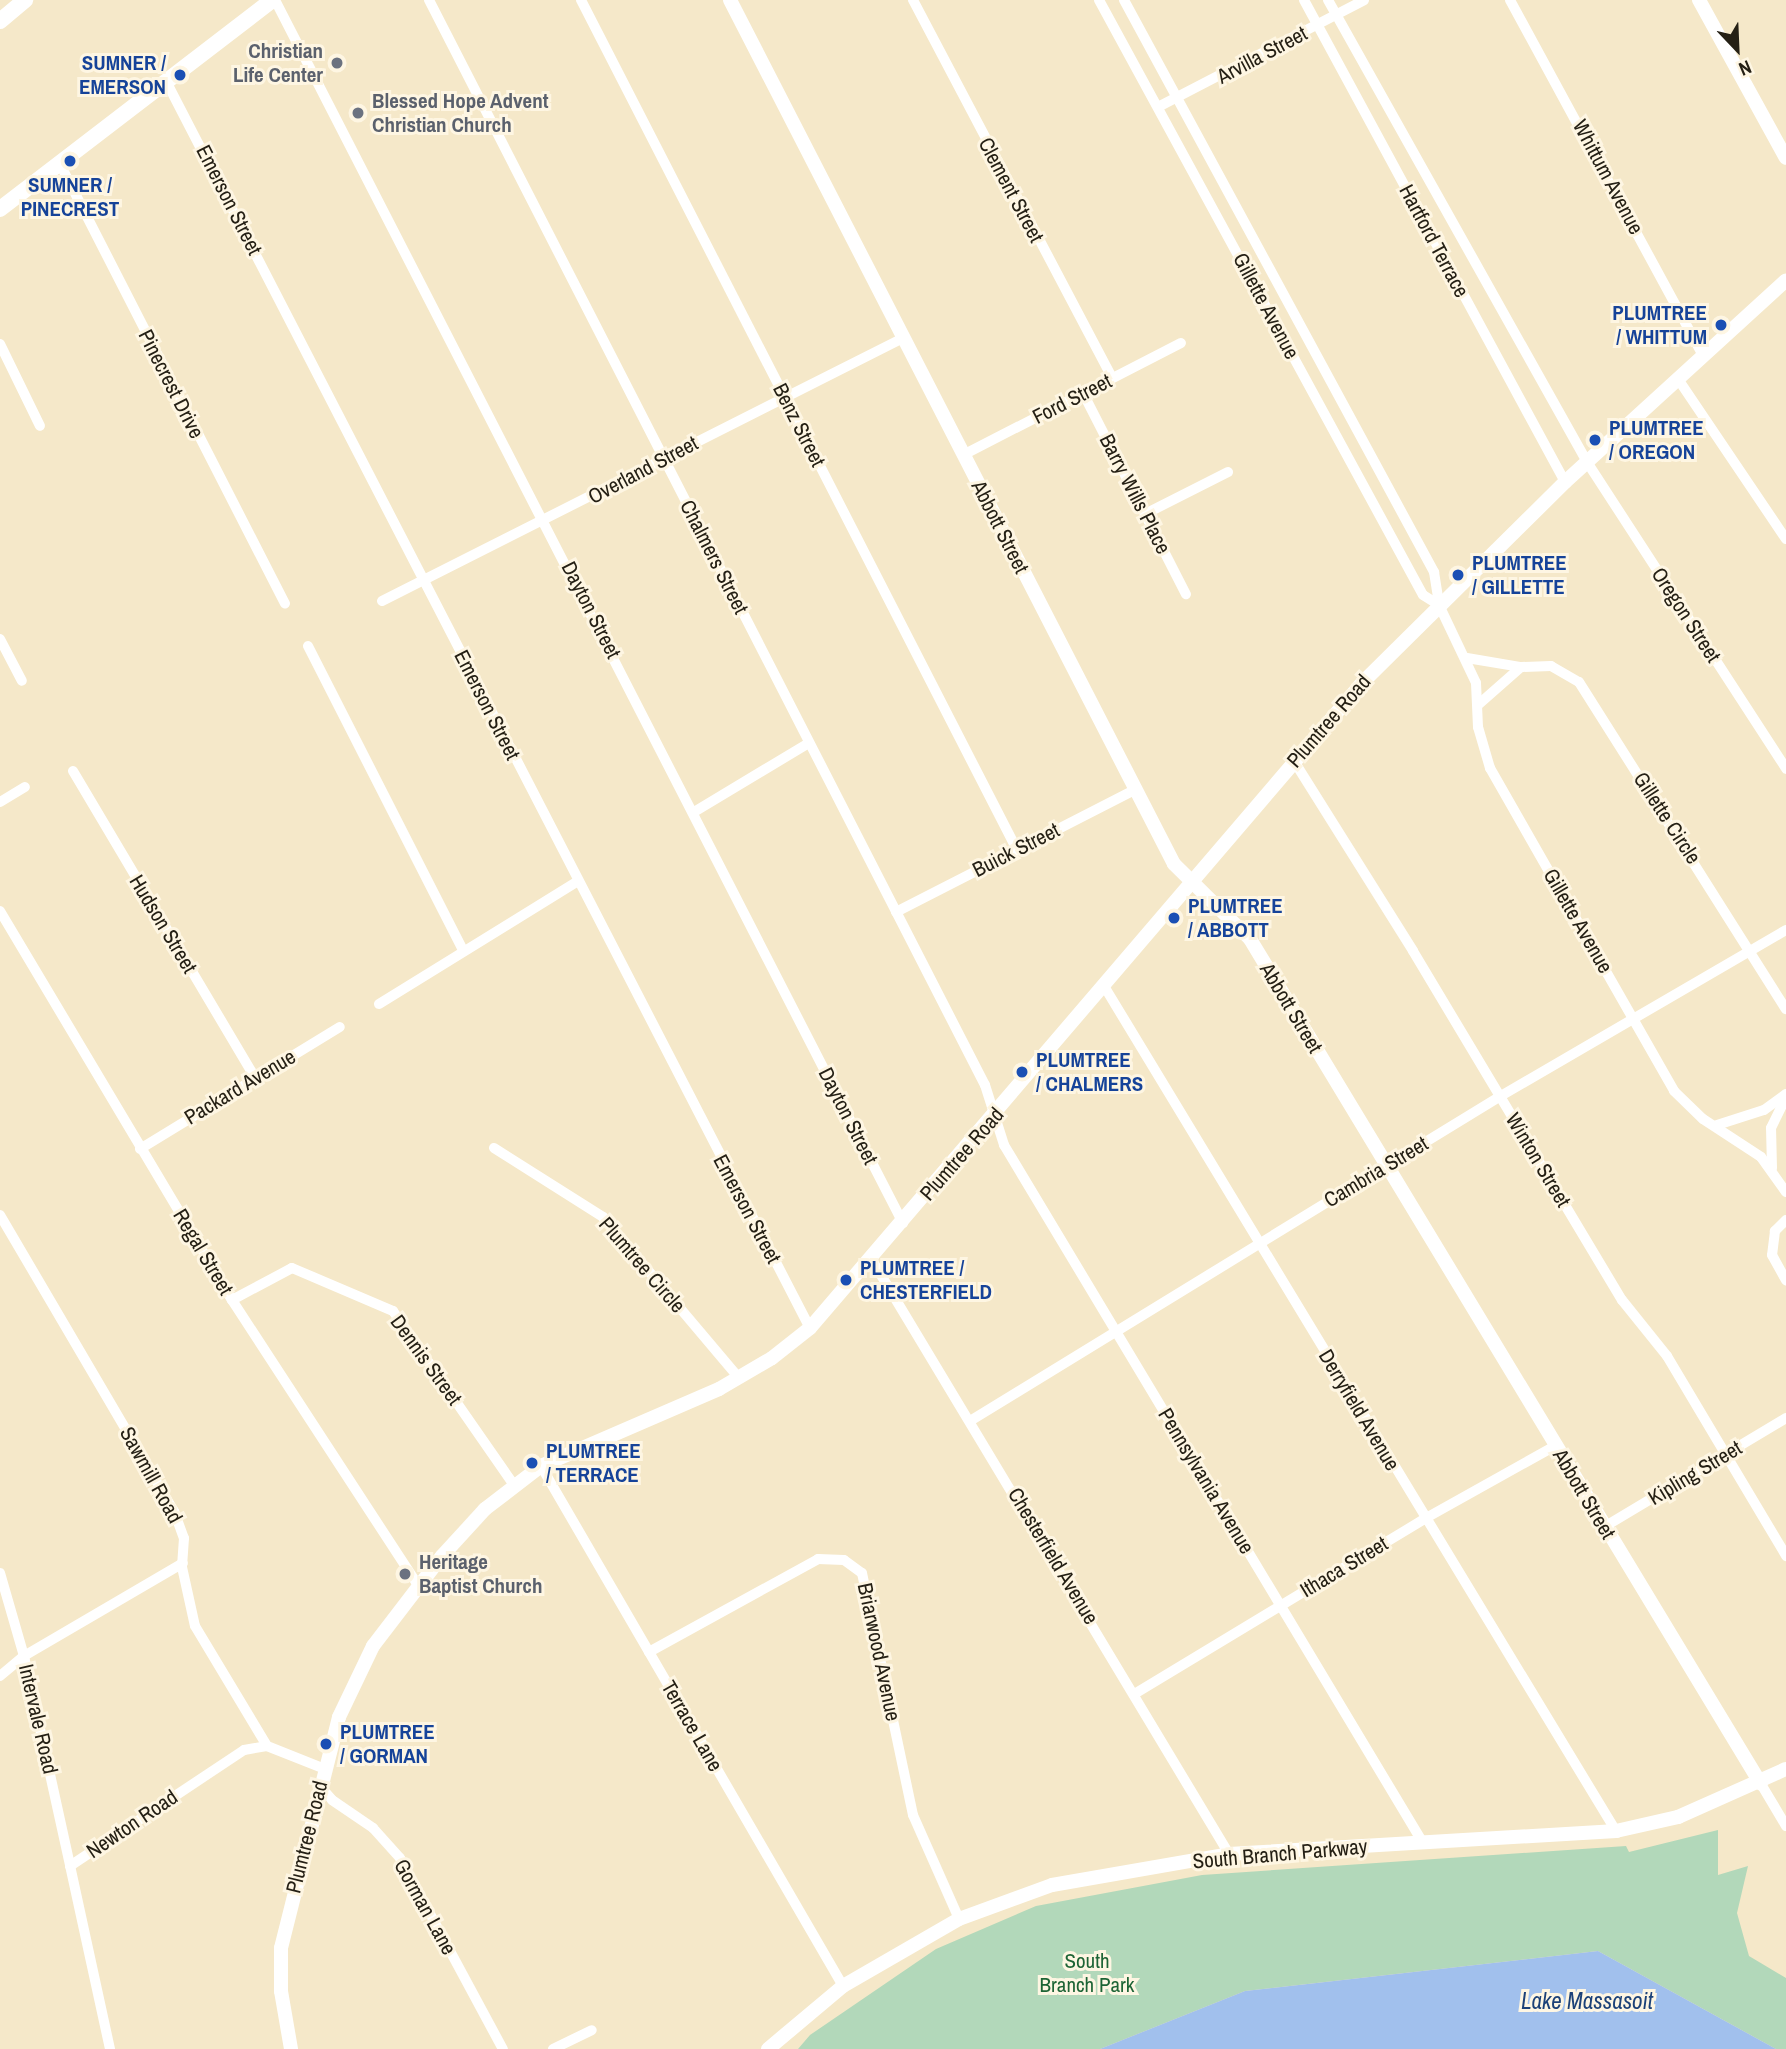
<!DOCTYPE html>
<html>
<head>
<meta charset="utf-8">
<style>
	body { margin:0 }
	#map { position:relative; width:1786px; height:2049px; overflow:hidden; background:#f5e8c9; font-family:"Archivo Narrow",sans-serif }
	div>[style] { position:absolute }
	.green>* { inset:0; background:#b2d8ba }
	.water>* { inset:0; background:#a1c0ed }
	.street>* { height:10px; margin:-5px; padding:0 5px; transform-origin:5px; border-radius:5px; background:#fff }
	.secondary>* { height:14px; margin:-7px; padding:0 7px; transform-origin:7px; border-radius:7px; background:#fff }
	.primary>* { height:16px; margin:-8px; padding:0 8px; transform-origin:8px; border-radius:8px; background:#fff }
	.dots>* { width:19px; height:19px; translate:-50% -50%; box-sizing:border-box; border:4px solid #fef6e3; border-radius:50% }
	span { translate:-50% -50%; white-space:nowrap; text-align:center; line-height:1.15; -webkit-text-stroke:6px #fef6e3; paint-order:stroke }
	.worship-label { font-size:21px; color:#5b616d; font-weight:700 }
	.right { translate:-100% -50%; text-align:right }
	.left { translate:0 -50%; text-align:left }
	.street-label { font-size:21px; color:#252015 }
	.transit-label { font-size:21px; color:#164399; font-weight:700 }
	.park-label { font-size:21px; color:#1d6435 }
	.water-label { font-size:23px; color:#1c4178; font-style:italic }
	.north { position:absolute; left:1702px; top:14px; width:70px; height:70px; -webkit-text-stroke:5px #fef6e3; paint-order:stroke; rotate:157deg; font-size:19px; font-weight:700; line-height:28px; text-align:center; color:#252015 }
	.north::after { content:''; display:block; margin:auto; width:24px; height:32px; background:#252015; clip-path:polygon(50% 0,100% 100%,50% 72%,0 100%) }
</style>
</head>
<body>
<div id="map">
	<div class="green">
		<div style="clip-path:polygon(1718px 1830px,1718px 1875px,1748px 1866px,1737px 1913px,1749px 1956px,1786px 1978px,1786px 2049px,1776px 2049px,1598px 1951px,1245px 1991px,1100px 2049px,798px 2049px,810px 2035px,936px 1949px,1036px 1906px,1202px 1875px,1626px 1846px,1629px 1852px)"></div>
	</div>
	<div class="water">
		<div style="clip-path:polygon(1598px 1951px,1776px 2049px,1100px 2049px,1245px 1991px)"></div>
	</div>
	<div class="street">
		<div style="left:275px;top:0;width:1375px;rotate:62.82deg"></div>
		<div style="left:429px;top:0;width:1219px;rotate:62.87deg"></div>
		<div style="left:985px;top:1085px;width:63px;rotate:72.4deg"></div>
		<div style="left:1004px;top:1145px;width:814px;rotate:59.02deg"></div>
		<div style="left:581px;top:0;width:955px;rotate:62.84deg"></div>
		<div style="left:913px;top:0;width:427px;rotate:62.2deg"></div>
		<div style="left:1099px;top:0;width:677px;rotate:61.43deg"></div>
		<div style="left:1423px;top:595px;width:19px;rotate:32deg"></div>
		<div style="left:1124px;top:0;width:651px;rotate:61.54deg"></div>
		<div style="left:1434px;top:572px;width:33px;rotate:81deg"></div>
		<div style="left:1439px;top:605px;width:86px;rotate:64.6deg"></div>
		<div style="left:1476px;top:683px;width:44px;rotate:87.4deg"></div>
		<div style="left:1478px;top:727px;width:43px;rotate:73.7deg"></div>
		<div style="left:1490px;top:768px;width:372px;rotate:60.3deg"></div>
		<div style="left:1674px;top:1091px;width:40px;rotate:44deg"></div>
		<div style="left:1703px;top:1119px;width:69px;rotate:33.2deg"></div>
		<div style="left:1761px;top:1157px;width:43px;rotate:54.5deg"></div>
		<div style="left:1304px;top:0;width:548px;rotate:61.56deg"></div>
		<div style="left:1328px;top:0;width:530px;rotate:60.72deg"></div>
		<div style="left:1587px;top:462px;width:366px;rotate:57deg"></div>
		<div style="left:1510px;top:0;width:404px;rotate:61.5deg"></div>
		<div style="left:166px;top:81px;width:1403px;rotate:62.69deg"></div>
		<div style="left:1158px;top:107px;width:232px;rotate:-27.4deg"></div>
		<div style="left:59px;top:162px;width:496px;rotate:62.9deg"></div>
		<div style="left:0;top:344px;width:91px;rotate:64deg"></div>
		<div style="left:1678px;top:379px;width:193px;rotate:56deg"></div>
		<div style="left:1083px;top:393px;width:226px;rotate:62.9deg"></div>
		<div style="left:963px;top:455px;width:245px;rotate:-27.2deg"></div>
		<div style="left:1145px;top:514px;width:93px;rotate:-26.8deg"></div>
		<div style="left:382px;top:601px;width:584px;rotate:-26.78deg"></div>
		<div style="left:0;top:639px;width:47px;rotate:62.4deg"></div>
		<div style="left:308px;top:646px;width:341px;rotate:63deg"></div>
		<div style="left:1467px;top:658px;width:55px;rotate:9.5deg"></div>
		<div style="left:1479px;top:704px;width:56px;rotate:-41.4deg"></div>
		<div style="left:1521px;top:667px;width:30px;rotate:-2deg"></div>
		<div style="left:1551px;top:666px;width:32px;rotate:30deg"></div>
		<div style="left:1579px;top:682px;width:387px;rotate:57.7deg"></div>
		<div style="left:1294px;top:761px;width:224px;rotate:57.9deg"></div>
		<div style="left:1413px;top:951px;width:407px;rotate:59.1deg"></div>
		<div style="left:1622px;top:1300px;width:72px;rotate:51.2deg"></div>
		<div style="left:1667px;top:1356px;width:233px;rotate:59.2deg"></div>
		<div style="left:73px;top:771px;width:356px;rotate:59.3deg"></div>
		<div style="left:0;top:802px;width:29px;rotate:-31deg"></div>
		<div style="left:694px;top:812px;width:134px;rotate:-31deg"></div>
		<div style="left:0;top:911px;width:453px;rotate:59.2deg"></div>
		<div style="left:232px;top:1300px;width:340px;rotate:56.9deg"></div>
		<div style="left:896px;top:912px;width:270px;rotate:-27.1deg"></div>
		<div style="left:1104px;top:986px;width:988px;rotate:58.79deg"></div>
		<div style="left:379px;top:1004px;width:234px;rotate:-31.7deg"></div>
		<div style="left:1717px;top:1125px;width:49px;rotate:-17.7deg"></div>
		<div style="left:1764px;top:1110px;width:27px;rotate:-36deg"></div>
		<div style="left:494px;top:1148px;width:129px;rotate:32.3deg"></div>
		<div style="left:603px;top:1217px;width:211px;rotate:49.8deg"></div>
		<div style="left:140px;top:1149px;width:234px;rotate:-31.4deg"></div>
		<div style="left:1772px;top:1168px;width:40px;rotate:-91.4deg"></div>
		<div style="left:1771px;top:1128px;width:34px;rotate:-64deg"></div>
		<div style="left:0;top:1215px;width:343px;rotate:59.6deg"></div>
		<div style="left:174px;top:1511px;width:29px;rotate:70deg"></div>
		<div style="left:184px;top:1538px;width:29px;rotate:94deg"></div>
		<div style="left:182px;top:1567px;width:60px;rotate:77.6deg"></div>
		<div style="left:195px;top:1626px;width:140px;rotate:59deg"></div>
		<div style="left:1786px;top:1220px;width:16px;rotate:135deg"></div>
		<div style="left:1775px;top:1231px;width:24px;rotate:97deg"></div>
		<div style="left:1772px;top:1255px;width:29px;rotate:61deg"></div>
		<div style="left:872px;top:1260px;width:693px;rotate:58.99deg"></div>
		<div style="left:232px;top:1300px;width:68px;rotate:-28.1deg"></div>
		<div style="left:292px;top:1268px;width:110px;rotate:23.1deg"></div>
		<div style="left:393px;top:1311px;width:212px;rotate:55.2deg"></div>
		<div style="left:970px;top:1421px;width:620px;rotate:-31.49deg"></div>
		<div style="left:1499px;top:1097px;width:332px;rotate:-30.2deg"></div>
		<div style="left:541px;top:1466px;width:601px;rotate:59.85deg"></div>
		<div style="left:1604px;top:1527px;width:212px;rotate:-30.9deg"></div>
		<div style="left:0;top:1573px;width:86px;rotate:73.9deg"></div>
		<div style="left:24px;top:1656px;width:215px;rotate:77.6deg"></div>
		<div style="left:649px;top:1652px;width:193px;rotate:-28.8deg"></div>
		<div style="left:818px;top:1559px;width:26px;rotate:2deg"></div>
		<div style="left:844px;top:1560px;width:22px;rotate:36deg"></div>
		<div style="left:862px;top:1573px;width:247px;rotate:78.1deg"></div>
		<div style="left:913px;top:1815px;width:114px;rotate:66.1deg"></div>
		<div style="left:0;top:1676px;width:31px;rotate:-40deg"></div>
		<div style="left:24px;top:1656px;width:184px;rotate:-30.3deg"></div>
		<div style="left:1136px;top:1693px;width:339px;rotate:-31.1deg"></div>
		<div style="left:1426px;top:1518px;width:148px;rotate:-29.2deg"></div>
		<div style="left:1761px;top:1784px;width:49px;rotate:59.2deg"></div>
		<div style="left:320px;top:1786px;width:18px;rotate:49deg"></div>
		<div style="left:332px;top:1800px;width:50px;rotate:34.3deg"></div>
		<div style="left:373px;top:1828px;width:40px;rotate:48deg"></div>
		<div style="left:400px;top:1858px;width:217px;rotate:61.7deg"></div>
		<div style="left:110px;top:2049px;width:187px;rotate:-102.3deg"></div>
		<div style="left:70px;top:1866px;width:209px;rotate:-33.7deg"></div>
		<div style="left:244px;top:1750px;width:23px;rotate:-10deg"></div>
		<div style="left:267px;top:1746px;width:62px;rotate:21.6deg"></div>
		<div style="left:553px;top:2049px;width:43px;rotate:-26deg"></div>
	</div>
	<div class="secondary">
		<div style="left:730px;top:0;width:971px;rotate:62.8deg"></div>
		<div style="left:1174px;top:864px;width:107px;rotate:44.6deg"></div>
		<div style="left:1250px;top:939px;width:987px;rotate:58.84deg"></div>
		<div style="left:1699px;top:0;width:180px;rotate:61.2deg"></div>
		<div style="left:291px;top:2049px;width:59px;rotate:-99.8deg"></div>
		<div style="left:281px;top:1991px;width:43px;rotate:-90deg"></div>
		<div style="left:281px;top:1948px;width:238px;rotate:-75.9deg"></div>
		<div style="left:339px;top:1717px;width:79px;rotate:-64.4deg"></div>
		<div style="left:373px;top:1646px;width:113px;rotate:-52.5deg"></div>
		<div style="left:442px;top:1556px;width:64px;rotate:-47.5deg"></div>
		<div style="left:485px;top:1509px;width:71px;rotate:-37.5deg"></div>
		<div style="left:541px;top:1466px;width:194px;rotate:-23.4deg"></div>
		<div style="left:719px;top:1389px;width:61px;rotate:-30.3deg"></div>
		<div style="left:772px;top:1358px;width:48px;rotate:-38.3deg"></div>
		<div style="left:810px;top:1328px;width:849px;rotate:-49.44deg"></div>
		<div style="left:1362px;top:683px;width:286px;rotate:-44.7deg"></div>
		<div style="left:1565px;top:482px;width:299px;rotate:-42.4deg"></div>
		<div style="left:768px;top:2049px;width:98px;rotate:-40deg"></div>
		<div style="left:843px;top:1986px;width:134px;rotate:-30deg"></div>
		<div style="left:959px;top:1919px;width:99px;rotate:-20.1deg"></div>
		<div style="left:1052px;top:1885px;width:180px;rotate:-9.9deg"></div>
		<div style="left:1229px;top:1854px;width:388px;rotate:-3.4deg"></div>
		<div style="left:1616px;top:1831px;width:64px;rotate:-12.7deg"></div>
		<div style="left:1678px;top:1817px;width:118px;rotate:-24deg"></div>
	</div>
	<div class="primary">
		<div style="left:0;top:21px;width:33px;rotate:-40deg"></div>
		<div style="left:0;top:209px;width:343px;rotate:-37.5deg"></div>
	</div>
	<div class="dots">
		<div style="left:337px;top:63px;background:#6b7280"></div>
		<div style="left:180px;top:75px;background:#1a4fb4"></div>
		<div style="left:358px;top:113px;background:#6b7280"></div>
		<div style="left:70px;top:161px;background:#1a4fb4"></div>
		<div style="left:1721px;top:325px;background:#1a4fb4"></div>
		<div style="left:1595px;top:440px;background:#1a4fb4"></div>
		<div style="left:1458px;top:575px;background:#1a4fb4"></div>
		<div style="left:1174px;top:918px;background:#1a4fb4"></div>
		<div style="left:1022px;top:1072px;background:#1a4fb4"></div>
		<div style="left:846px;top:1280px;background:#1a4fb4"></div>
		<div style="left:532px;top:1463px;background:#1a4fb4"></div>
		<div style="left:405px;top:1574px;background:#6b7280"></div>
		<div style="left:326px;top:1744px;background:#1a4fb4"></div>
	</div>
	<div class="worship-label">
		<span class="right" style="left:323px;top:63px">Christian<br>Life Center</span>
		<span class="left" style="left:372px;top:113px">Blessed Hope Advent<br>Christian Church</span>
		<span class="left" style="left:419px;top:1574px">Heritage<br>Baptist Church</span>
	</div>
	<div class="street-label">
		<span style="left:1262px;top:55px;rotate:-28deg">Arvilla Street</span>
		<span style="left:1608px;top:177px;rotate:62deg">Whittum Avenue</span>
		<span style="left:1011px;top:190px;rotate:62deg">Clement Street</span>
		<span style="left:229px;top:200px;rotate:63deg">Emerson Street</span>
		<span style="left:1434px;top:241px;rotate:62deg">Hartford Terrace</span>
		<span style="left:1266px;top:306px;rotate:62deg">Gillette Avenue</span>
		<span style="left:171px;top:384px;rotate:63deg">Pinecrest Drive</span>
		<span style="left:1072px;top:399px;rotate:-27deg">Ford Street</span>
		<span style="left:799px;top:425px;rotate:63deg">Benz Street</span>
		<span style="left:643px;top:470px;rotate:-28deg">Overland Street</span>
		<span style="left:1135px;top:494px;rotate:63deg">Barry Wills Place</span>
		<span style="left:1000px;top:527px;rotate:63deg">Abbott Street</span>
		<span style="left:714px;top:557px;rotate:63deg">Chalmers Street</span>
		<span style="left:591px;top:610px;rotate:63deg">Dayton Street</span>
		<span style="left:1686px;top:615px;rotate:57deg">Oregon Street</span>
		<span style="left:487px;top:705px;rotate:63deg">Emerson Street</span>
		<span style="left:1329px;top:721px;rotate:-49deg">Plumtree Road</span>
		<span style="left:1667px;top:818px;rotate:57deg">Gillette Circle</span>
		<span style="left:1016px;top:850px;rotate:-27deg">Buick Street</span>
		<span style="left:1578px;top:921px;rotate:60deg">Gillette Avenue</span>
		<span style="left:163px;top:924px;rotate:59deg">Hudson Street</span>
		<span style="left:1291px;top:1008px;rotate:59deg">Abbott Street</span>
		<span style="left:240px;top:1087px;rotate:-31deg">Packard Avenue</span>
		<span style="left:848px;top:1116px;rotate:63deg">Dayton Street</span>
		<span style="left:962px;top:1154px;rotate:-49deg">Plumtree Road</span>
		<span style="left:1538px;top:1160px;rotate:59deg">Winton Street</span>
		<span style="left:1376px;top:1172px;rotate:-31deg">Cambria Street</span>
		<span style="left:747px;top:1209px;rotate:62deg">Emerson Street</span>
		<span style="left:203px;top:1252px;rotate:59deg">Regal Street</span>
		<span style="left:642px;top:1265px;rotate:49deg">Plumtree Circle</span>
		<span style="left:426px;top:1360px;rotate:54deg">Dennis Street</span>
		<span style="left:1359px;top:1410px;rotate:59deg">Derryfield Avenue</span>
		<span style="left:1695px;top:1473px;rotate:-31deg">Kipling Street</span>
		<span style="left:151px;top:1475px;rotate:61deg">Sawmill Road</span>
		<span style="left:1206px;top:1481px;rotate:59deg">Pennsylvania Avenue</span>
		<span style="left:1584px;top:1494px;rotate:59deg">Abbott Street</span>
		<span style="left:1053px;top:1556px;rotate:59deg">Chesterfield Avenue</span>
		<span style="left:1344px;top:1567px;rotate:-31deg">Ithaca Street</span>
		<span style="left:879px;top:1652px;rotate:78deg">Briarwood Avenue</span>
		<span style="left:38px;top:1719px;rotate:77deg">Intervale Road</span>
		<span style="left:692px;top:1726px;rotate:60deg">Terrace Lane</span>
		<span style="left:132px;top:1824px;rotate:-34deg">Newton Road</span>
		<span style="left:307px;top:1837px;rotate:-76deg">Plumtree Road</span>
		<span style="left:1280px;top:1854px;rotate:-5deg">South Branch Parkway</span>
		<span style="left:425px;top:1907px;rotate:61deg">Gorman Lane</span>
	</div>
	<div class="transit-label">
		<span class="right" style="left:166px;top:75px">SUMNER /<br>EMERSON</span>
		<span style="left:70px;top:197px">SUMNER /<br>PINECREST</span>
		<span class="right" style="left:1707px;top:325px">PLUMTREE<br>/ WHITTUM</span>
		<span class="left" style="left:1609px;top:440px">PLUMTREE<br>/ OREGON</span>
		<span class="left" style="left:1472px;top:575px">PLUMTREE<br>/ GILLETTE</span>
		<span class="left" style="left:1188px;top:918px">PLUMTREE<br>/ ABBOTT</span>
		<span class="left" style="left:1036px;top:1072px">PLUMTREE<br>/ CHALMERS</span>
		<span class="left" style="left:860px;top:1280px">PLUMTREE /<br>CHESTERFIELD</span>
		<span class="left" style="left:546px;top:1463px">PLUMTREE<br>/ TERRACE</span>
		<span class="left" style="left:340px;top:1744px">PLUMTREE<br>/ GORMAN</span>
	</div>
	<div class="park-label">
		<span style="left:1087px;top:1973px">South<br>Branch Park</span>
	</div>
	<div class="water-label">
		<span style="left:1587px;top:2001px">Lake Massasoit</span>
	</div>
	<div class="north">N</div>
</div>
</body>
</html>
